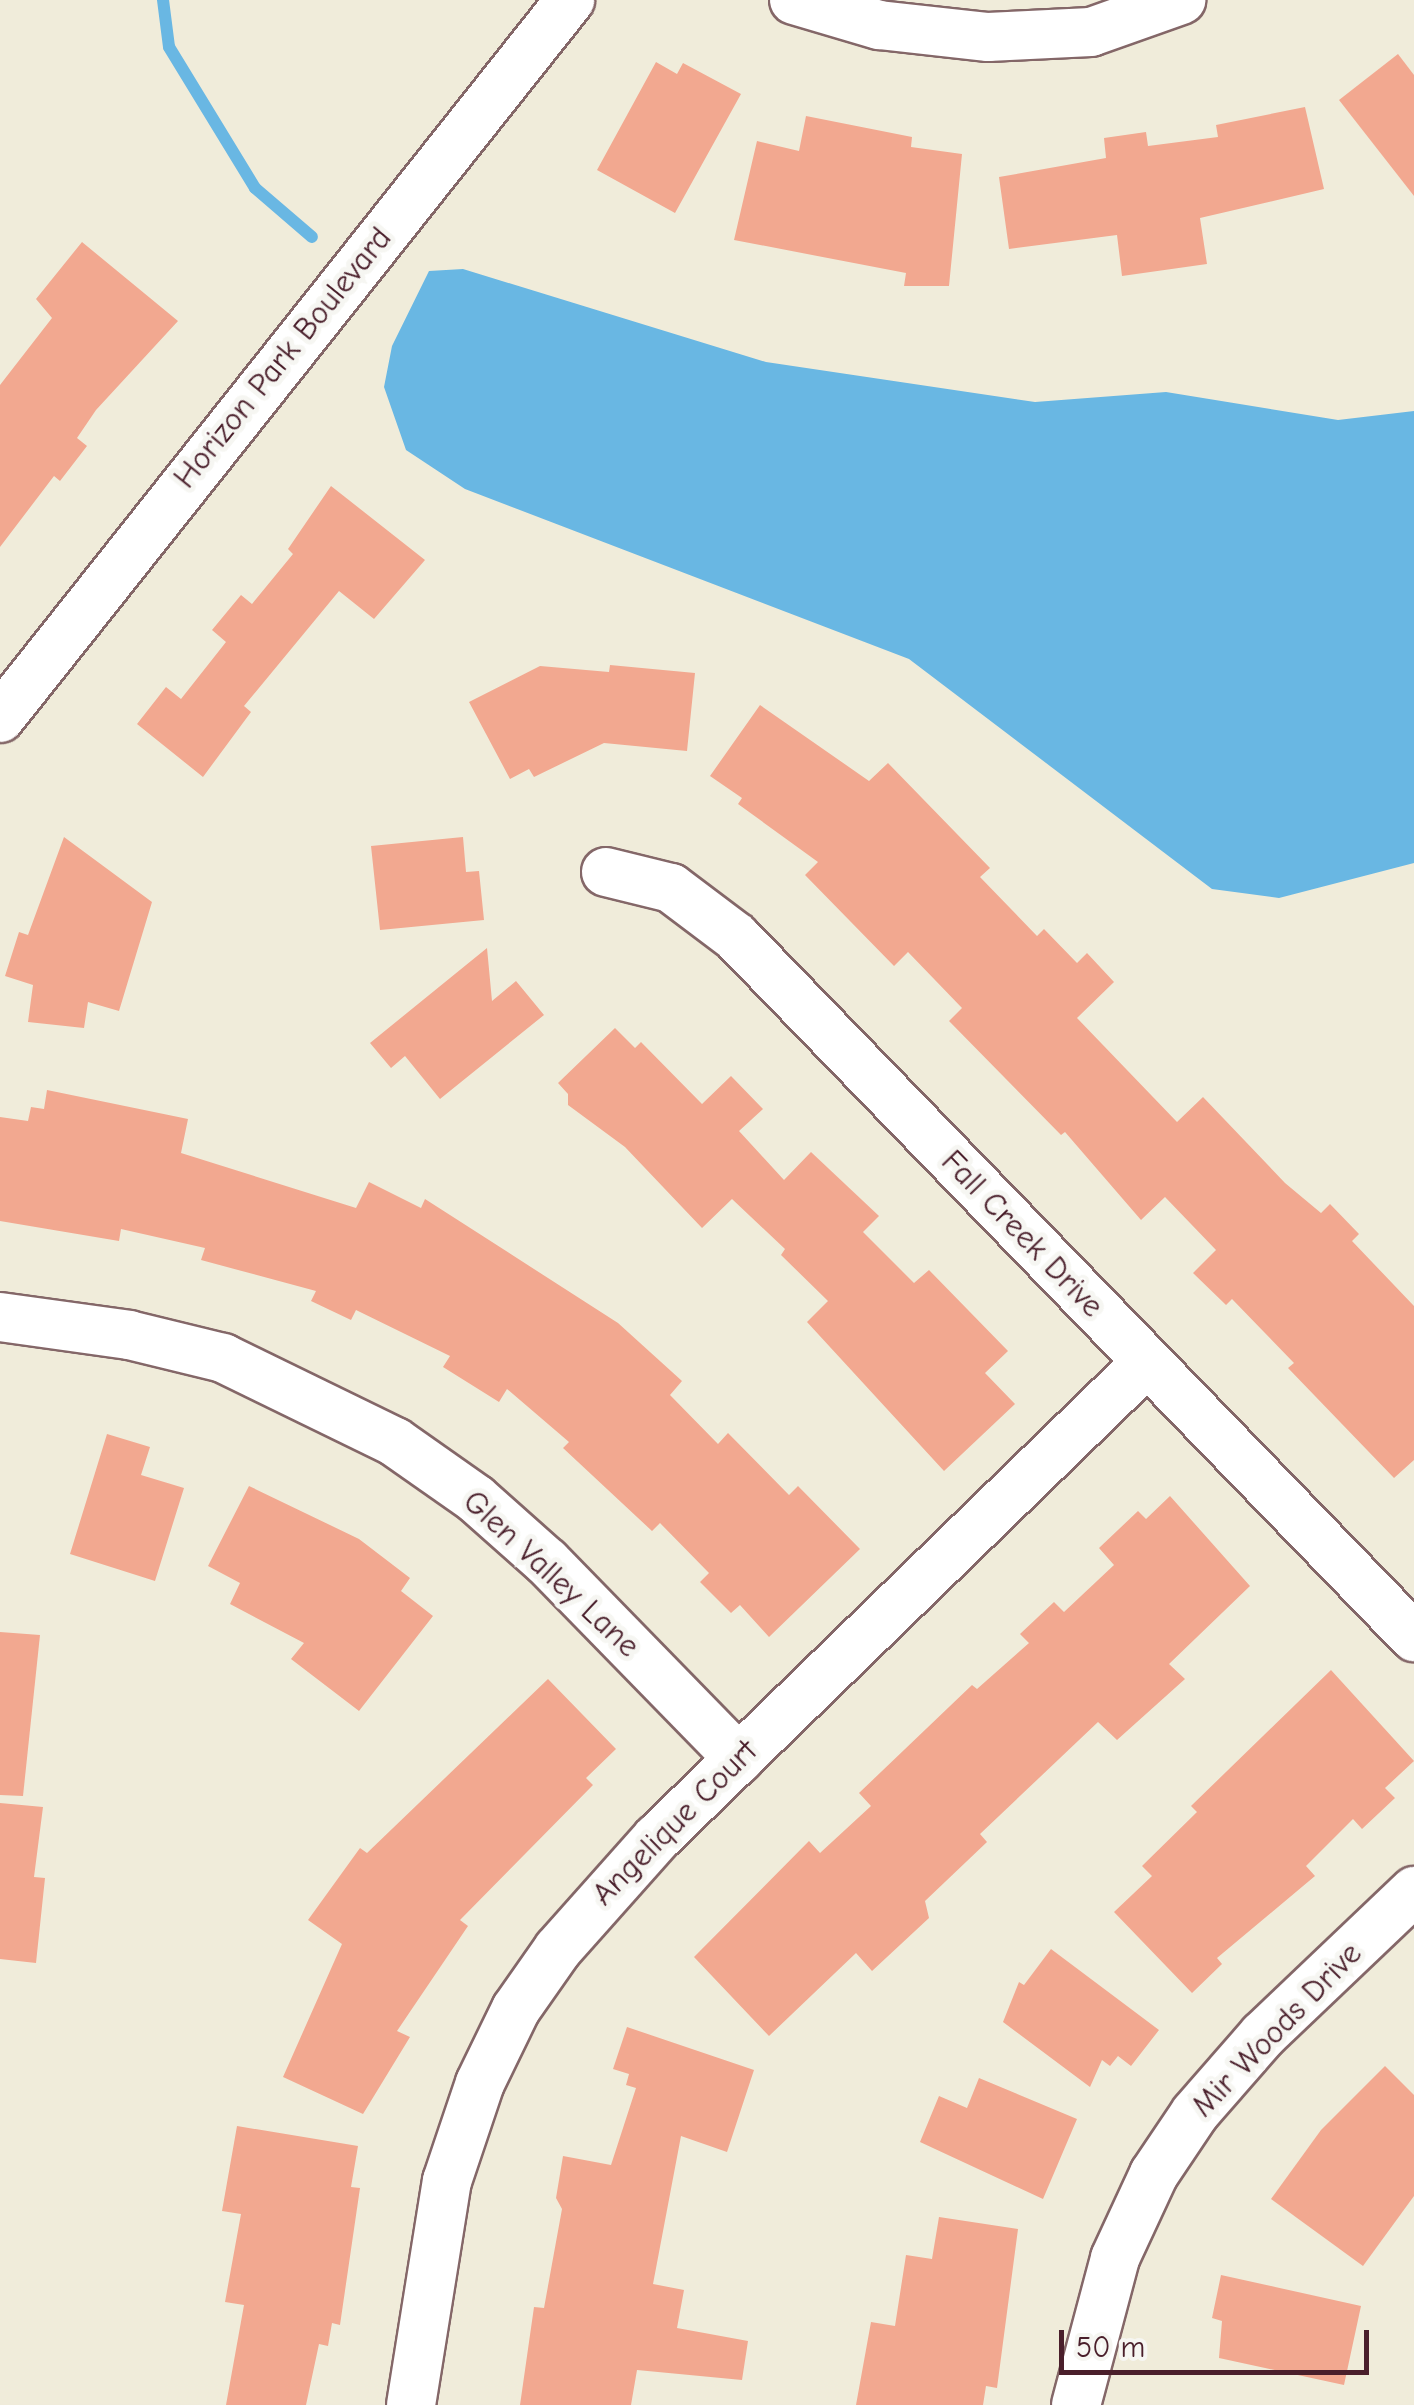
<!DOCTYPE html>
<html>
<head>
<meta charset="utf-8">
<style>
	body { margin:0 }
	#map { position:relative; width:1414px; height:2405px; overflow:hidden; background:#f0ecda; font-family:"Comic Neue",sans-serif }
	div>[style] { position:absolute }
	.water>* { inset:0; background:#69b7e3 }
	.stream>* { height:12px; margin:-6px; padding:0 6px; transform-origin:6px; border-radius:6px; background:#69b7e3 }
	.building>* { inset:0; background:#f2a890 }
	.roads { filter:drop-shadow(2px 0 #846768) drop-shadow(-2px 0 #846768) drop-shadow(0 2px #846768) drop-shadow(0 -2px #846768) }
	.minor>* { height:48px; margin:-24px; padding:0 24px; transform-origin:24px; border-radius:24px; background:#fff }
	span { translate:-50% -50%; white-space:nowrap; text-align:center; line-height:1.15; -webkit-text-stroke:10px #f6f6f2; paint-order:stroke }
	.street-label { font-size:32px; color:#4a1f2b }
	.scale { position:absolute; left:1059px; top:2330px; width:310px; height:45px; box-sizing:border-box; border:5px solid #4a1f2b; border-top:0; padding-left:12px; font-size:30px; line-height:35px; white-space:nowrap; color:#4a1f2b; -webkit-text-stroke:8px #f6f6f2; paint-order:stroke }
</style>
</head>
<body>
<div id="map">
	<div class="water">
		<div style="clip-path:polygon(463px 269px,766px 362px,1035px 402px,1166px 392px,1338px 420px,1414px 411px,1414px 863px,1279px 898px,1212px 889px,909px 659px,465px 489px,406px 450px,384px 387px,392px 346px,429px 271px)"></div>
	</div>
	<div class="stream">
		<div style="left:163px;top:0;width:47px;rotate:82.7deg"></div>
		<div style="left:169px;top:47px;width:165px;rotate:58.6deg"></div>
		<div style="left:255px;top:188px;width:75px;rotate:40.7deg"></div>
	</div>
	<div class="building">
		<div style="clip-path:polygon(1398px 54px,1414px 75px,1414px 196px,1339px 100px)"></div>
		<div style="clip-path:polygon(656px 62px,677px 74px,683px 63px,741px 94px,675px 213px,597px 170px)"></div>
		<div style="clip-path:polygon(1305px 107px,1324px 189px,1200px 218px,1207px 264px,1122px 276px,1117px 235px,1009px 249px,999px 177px,1106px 158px,1104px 138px,1146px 132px,1148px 146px,1218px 137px,1216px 125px)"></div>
		<div style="clip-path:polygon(806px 116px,912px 137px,911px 147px,962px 154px,949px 286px,904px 286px,906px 273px,734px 240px,757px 141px,799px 151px)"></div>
		<div style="clip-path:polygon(82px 242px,178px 321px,96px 410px,77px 438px,87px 446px,60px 481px,54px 476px,0 547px,0 385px,52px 318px,36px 299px)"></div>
		<div style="clip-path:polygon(331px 486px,425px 560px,374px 619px,339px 591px,244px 706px,251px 712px,203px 777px,137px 724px,166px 687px,181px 699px,226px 642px,212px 630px,241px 595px,252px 604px,293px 554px,288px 549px)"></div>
		<div style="clip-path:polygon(610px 665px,695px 673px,687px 751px,604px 743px,534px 777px,529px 769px,510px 779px,469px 702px,540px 666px,609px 672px)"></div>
		<div style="clip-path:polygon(760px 705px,869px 781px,888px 763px,990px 868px,980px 877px,1037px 936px,1044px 929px,1077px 963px,1087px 953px,1114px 982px,1077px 1018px,1177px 1122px,1203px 1097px,1285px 1183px,1321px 1213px,1330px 1204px,1359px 1234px,1352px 1241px,1414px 1306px,1414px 1460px,1394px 1478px,1288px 1368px,1294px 1363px,1232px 1299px,1226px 1305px,1193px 1273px,1216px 1250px,1165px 1197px,1141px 1220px,1065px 1132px,1061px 1135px,949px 1021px,962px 1008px,908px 952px,894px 966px,805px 875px,818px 862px,738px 804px,742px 798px,710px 776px)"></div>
		<div style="clip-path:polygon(64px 837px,152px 902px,119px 1011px,88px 1002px,84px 1028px,28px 1022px,33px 985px,5px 976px,19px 932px,28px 935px)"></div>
		<div style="clip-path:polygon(463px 837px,466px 872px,479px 871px,484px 920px,380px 930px,371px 846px)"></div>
		<div style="clip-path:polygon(487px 948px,492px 1001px,516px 981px,544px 1015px,440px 1099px,405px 1056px,391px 1068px,370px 1043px)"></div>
		<div style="clip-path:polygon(615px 1028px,635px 1048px,641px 1042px,702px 1104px,731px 1076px,763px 1109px,739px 1131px,784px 1180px,811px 1152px,879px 1216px,863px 1232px,914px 1283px,929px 1270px,1008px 1351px,985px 1373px,1015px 1404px,944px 1471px,807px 1322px,828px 1301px,781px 1255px,785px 1249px,732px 1199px,702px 1228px,625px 1147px,568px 1105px,568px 1094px,558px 1083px)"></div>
		<div style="clip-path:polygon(47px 1090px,188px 1119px,181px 1153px,356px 1208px,369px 1182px,421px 1208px,425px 1199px,618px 1323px,682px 1381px,670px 1395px,718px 1444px,728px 1433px,789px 1495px,798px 1486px,860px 1549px,769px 1637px,740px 1605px,731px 1613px,700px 1582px,709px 1573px,660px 1523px,652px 1531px,563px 1448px,569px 1442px,507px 1389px,499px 1402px,443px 1367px,450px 1356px,356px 1310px,351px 1320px,311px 1301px,316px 1291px,201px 1260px,205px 1248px,121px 1229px,119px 1241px,0 1221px,0 1117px,28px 1121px,31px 1107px,44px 1109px)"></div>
		<div style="clip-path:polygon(107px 1434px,150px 1447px,141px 1475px,184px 1488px,155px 1581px,70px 1554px)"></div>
		<div style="clip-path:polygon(249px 1486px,359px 1539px,410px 1578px,401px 1591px,433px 1616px,359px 1711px,291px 1659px,304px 1643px,230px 1604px,240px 1583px,208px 1566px)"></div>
		<div style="clip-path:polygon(1170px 1496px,1250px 1586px,1169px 1664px,1185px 1679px,1117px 1740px,1098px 1722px,980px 1834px,987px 1842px,925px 1901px,929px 1918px,872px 1971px,856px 1953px,769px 2036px,694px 1957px,809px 1841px,820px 1853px,871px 1806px,859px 1793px,972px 1685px,977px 1689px,1029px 1643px,1020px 1634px,1054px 1602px,1064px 1612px,1114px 1565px,1099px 1548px,1138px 1511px,1146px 1519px)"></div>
		<div style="clip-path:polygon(0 1632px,40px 1635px,23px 1796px,0 1795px)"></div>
		<div style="clip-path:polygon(1331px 1670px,1414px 1761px,1385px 1788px,1395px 1798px,1362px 1829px,1353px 1819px,1306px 1866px,1315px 1876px,1217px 1958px,1222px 1964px,1192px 1993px,1114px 1912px,1152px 1876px,1142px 1866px,1197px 1812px,1191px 1806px)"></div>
		<div style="clip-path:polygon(548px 1679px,616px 1749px,586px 1778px,593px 1785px,460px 1920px,468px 1926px,397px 2031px,410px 2037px,363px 2114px,283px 2077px,342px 1944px,308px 1920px,360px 1848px,367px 1853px)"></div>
		<div style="clip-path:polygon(0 1803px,43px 1807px,34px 1877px,45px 1878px,36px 1963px,0 1959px)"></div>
		<div style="clip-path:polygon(1051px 1949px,1159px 2030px,1131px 2066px,1118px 2056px,1110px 2066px,1102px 2060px,1090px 2087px,1003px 2022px,1019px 1982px,1024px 1985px)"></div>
		<div style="clip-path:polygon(627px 2027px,754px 2070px,727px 2152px,681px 2136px,653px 2284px,684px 2290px,677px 2328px,748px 2341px,742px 2380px,637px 2370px,631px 2405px,520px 2405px,534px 2307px,544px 2308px,562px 2209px,556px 2198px,563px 2156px,611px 2165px,636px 2088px,626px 2085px,629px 2074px,613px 2069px)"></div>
		<div style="clip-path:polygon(1385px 2066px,1414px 2095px,1414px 2196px,1363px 2266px,1271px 2199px,1321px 2130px)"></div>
		<div style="clip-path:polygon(979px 2078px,1077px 2119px,1043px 2199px,920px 2142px,939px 2096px,967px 2108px)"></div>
		<div style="clip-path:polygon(237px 2126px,358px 2146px,351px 2187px,360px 2188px,340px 2325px,332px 2323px,328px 2346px,319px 2344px,306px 2405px,226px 2405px,244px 2305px,225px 2302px,241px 2214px,222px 2211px)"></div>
		<div style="clip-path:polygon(939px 2217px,1018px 2229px,997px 2388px,986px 2386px,983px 2405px,856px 2405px,871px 2322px,895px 2326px,906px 2255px,932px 2259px)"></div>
		<div style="clip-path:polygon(1221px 2275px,1361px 2306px,1344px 2385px,1219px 2358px,1222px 2321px,1212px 2318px)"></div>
	</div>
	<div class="roads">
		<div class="minor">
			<div style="left:794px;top:0;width:89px;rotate:16.4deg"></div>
			<div style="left:879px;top:25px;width:110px;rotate:6.3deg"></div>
			<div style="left:988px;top:37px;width:103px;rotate:-2.8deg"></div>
			<div style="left:1091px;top:32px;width:96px;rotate:-19.6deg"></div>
			<div style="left:0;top:718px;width:917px;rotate:-51.55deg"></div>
			<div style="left:606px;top:872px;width:67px;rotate:13.8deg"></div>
			<div style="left:671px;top:888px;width:81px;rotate:37deg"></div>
			<div style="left:736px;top:937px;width:975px;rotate:45.91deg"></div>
			<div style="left:0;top:1317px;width:130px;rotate:7.9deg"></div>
			<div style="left:129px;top:1335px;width:97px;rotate:13.7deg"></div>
			<div style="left:223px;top:1358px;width:191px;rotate:26deg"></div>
			<div style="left:395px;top:1442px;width:99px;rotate:35.1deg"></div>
			<div style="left:476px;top:1499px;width:95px;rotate:41.6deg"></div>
			<div style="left:547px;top:1562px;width:275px;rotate:45.7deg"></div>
			<div style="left:411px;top:2405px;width:227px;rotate:-80.9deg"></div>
			<div style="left:447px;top:2181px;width:103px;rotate:-71.4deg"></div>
			<div style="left:480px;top:2083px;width:82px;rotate:-64.1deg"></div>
			<div style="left:516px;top:2009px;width:73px;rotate:-55deg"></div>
			<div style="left:558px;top:1949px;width:149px;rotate:-48.3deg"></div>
			<div style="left:657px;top:1838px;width:682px;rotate:-44.17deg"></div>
			<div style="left:1076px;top:2405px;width:152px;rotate:-75.1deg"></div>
			<div style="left:1115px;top:2258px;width:93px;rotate:-65.1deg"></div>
			<div style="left:1154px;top:2174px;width:73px;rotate:-56.1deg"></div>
			<div style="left:1195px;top:2113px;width:103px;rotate:-48.9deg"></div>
			<div style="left:1263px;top:2035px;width:209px;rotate:-43.6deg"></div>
		</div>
	</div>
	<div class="street-label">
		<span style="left:283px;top:358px;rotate:-51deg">Horizon Park Boulevard</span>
		<span style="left:1022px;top:1234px;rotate:46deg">Fall Creek Drive</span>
		<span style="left:551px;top:1574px;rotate:43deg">Glen Valley Lane</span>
		<span style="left:675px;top:1823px;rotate:-45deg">Angelique Court</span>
		<span style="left:1277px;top:2030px;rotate:-46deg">Mir Woods Drive</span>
	</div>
	<div class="scale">50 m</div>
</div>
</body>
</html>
